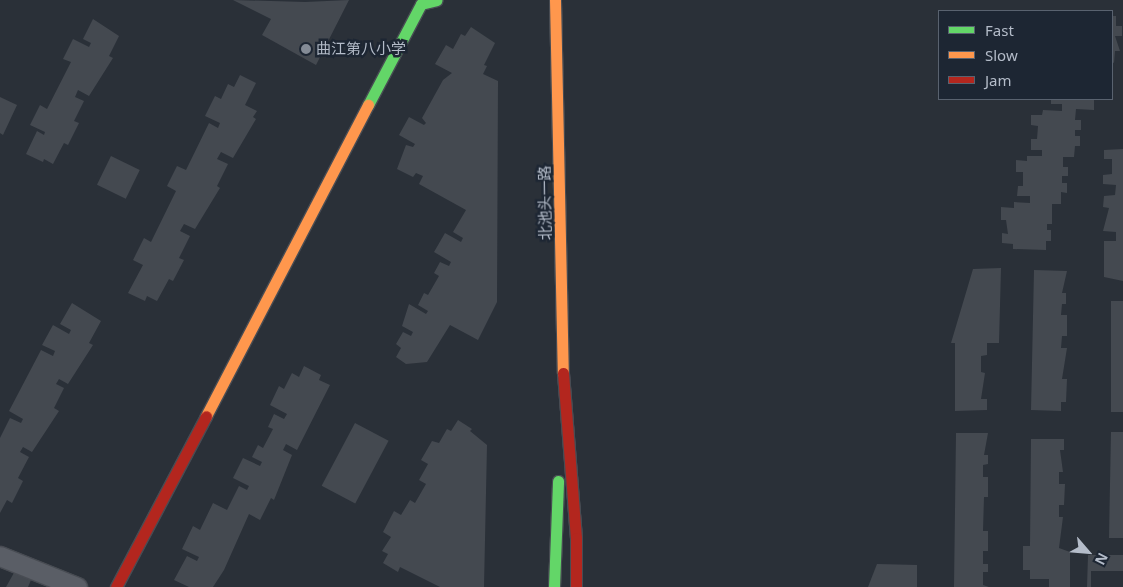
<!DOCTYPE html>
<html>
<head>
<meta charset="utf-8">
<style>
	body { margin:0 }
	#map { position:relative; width:1123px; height:587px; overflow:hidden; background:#2a3038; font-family:"Noto Sans","Noto Sans SC",sans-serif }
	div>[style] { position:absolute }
	.building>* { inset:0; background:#444950; transform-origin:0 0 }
	.roads { filter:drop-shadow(1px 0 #484c53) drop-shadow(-1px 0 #484c53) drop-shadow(0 1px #484c53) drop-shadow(0 -1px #484c53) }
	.street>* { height:19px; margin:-9.5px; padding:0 9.5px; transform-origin:9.5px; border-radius:9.5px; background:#5a5e66 }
	.fast>* { height:11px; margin:-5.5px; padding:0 5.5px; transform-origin:5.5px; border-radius:5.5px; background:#63d668 }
	.slow>* { height:11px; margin:-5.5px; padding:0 5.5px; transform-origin:5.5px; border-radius:5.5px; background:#ff974d }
	.jam>* { height:11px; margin:-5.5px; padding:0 5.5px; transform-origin:5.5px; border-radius:5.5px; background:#b3261e }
	.dots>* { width:14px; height:14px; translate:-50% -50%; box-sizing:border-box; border:2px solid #1d2633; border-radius:50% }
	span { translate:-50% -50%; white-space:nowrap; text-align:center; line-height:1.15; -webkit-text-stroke:5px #1d2633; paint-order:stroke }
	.poi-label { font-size:15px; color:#b4bcc9 }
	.left { translate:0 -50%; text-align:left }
	.street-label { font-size:15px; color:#b4bcc9 }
	.legend { position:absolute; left:938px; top:10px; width:175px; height:90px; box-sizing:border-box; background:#1d2633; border:1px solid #59626f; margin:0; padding:6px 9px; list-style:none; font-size:15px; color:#b4bcc9 }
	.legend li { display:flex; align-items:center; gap:10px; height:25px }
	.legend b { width:25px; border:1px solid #59626f }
	.north { position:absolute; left:1063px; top:527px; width:50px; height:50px; -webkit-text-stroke:4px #1d2633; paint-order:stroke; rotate:117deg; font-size:14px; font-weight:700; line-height:20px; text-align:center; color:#b4bcc9 }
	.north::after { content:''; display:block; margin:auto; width:18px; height:22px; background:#b4bcc9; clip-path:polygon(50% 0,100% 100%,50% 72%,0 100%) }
</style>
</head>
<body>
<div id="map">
	<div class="building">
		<div style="clip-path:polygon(233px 0,305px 2px,349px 0,316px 65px,262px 35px,271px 19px)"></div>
		<div style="clip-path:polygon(1112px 16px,1116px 16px,1116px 26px,1122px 26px,1122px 36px,1115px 36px,1120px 51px,1115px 51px,1114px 63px,1112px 62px)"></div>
		<div style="clip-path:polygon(93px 19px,119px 36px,109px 56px,113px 58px,89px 96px,78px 90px,75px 97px,84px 101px,74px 121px,79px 123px,68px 145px,64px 143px,53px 164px,44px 159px,43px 162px,26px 154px,37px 131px,44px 135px,45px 132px,30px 125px,40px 105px,47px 109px,71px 62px,63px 59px,73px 39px,89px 47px,91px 43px,83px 39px)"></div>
		<div style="clip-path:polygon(471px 27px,495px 43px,484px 65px,487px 66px,483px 74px,498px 81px,497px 302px,478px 340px,450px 325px,427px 362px,406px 364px,396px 357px,401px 348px,396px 344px,403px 332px,411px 336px,413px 332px,402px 326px,409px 304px,426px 314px,428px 311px,418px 305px,424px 293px,428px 295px,439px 276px,434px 273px,440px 262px,449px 266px,451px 262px,434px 252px,445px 233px,461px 242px,463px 238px,453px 232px,466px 210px,419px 184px,423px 176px,416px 173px,413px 177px,397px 169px,406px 145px,413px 147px,415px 144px,399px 135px,409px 117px,424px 125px,426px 123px,422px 118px,443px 80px,452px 73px,435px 64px,446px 45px,453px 49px,461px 34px,465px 36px)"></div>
		<div style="clip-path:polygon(240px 75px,256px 83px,245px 105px,257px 111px,253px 117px,256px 119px,233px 158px,221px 152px,217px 159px,228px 164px,217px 186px,220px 188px,195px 229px,184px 224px,180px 231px,190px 236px,179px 258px,184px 260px,173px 281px,169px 279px,157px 301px,147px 296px,145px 301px,128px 293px,143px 265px,133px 260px,144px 238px,151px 242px,176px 191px,167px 186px,177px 166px,186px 170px,209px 123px,218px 128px,220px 123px,205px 116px,215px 96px,221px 99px,228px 84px,234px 87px)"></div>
		<div style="clip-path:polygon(0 97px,17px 105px,3px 135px,0 133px)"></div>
		<div style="clip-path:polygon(1051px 99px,1094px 99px,1094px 110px,1076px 109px,1075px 120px,1081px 120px,1081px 130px,1075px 130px,1075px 136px,1080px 136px,1080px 146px,1075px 146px,1074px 157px,1063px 157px,1063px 167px,1068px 167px,1068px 176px,1062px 176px,1062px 183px,1067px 183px,1067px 193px,1061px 192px,1061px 204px,1052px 204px,1052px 224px,1047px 224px,1047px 230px,1051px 230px,1051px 241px,1046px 241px,1046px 250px,1013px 249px,1013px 244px,1002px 243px,1002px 233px,1008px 234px,1006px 220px,1001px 220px,1001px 207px,1014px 208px,1014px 202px,1030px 203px,1030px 196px,1017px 196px,1018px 186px,1023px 186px,1023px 172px,1016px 172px,1016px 160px,1027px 161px,1027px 156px,1042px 156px,1042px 150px,1031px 150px,1031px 139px,1037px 139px,1038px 126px,1031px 125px,1031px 115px,1042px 115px,1043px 110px,1062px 111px,1062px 104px,1051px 104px)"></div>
		<div style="clip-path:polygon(1123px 149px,1123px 281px,1104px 277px,1104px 241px,1116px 241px,1116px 232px,1103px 231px,1109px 208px,1103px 207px,1104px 196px,1115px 195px,1116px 185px,1103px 184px,1103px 175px,1112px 174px,1112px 159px,1104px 159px,1104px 150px)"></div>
		<div style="left:111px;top:156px;width:32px;height:32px;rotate:26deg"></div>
		<div style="clip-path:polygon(1001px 268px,999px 343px,987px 343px,987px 355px,981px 356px,981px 372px,985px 373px,981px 399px,987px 399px,987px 410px,955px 411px,955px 343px,951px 343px,973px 269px)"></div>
		<div style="clip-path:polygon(1034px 270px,1067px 271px,1062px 293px,1066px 293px,1066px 304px,1062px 304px,1061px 315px,1067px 315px,1067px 336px,1062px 336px,1061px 348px,1067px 348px,1062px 379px,1067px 379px,1066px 402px,1061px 402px,1061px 411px,1031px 410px)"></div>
		<div style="left:1111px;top:301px;width:12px;height:111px"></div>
		<div style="clip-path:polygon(72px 303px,101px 321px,89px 343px,93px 345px,68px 384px,59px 379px,56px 384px,64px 388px,54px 408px,59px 411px,32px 452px,23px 447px,20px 452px,29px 457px,18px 478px,23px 481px,12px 503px,7px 500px,0 513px,0 438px,10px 418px,21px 423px,23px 419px,9px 411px,41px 350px,53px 356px,55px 351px,42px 345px,53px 325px,69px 334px,71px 330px,60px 324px)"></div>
		<div style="clip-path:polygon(304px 366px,321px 375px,319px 380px,330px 385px,297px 450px,286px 444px,283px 450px,292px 455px,274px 500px,271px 498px,260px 520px,249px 514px,224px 570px,213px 587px,189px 587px,174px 580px,187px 556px,197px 561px,199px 557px,182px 549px,193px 526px,200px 530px,213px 503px,227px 510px,239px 486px,247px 490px,249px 486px,233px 478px,243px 458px,260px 466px,262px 462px,252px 457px,258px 445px,263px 448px,273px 429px,268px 427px,274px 414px,284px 419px,287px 414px,270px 405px,279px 386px,284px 389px,292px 373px,299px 377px)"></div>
		<div style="clip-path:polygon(458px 420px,472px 429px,470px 431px,487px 445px,484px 587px,440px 587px,400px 567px,398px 572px,383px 563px,388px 554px,382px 551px,391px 537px,383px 532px,394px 511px,401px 515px,410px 500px,415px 503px,426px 484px,419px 480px,428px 464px,421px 460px,432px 441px,439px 443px,447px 429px,451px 431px)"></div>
		<div style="left:355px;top:423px;width:38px;height:71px;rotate:28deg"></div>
		<div style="clip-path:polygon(1111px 432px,1123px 432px,1123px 538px,1109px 538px)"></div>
		<div style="clip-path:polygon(956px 433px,988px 433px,984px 455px,988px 455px,988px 464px,983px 465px,983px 477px,988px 477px,988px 497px,984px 497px,983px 531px,988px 531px,988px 551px,983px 551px,983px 564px,988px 564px,988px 572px,983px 572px,983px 585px,989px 587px,954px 587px)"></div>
		<div style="clip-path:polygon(1031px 439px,1064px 439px,1064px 450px,1060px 450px,1063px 472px,1059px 472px,1059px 484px,1065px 484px,1064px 505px,1059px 505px,1059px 517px,1063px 517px,1059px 548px,1070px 552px,1070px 587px,1049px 587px,1049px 579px,1030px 579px,1030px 570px,1023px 570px,1023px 546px,1030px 546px)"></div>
		<div style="clip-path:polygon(1088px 555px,1123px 555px,1123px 571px,1091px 571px,1091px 587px,1087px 587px)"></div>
		<div style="clip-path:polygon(877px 564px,917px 565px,917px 587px,868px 587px)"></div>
		<div style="clip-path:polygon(15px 571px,31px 580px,28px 587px,6px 587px)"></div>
	</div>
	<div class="roads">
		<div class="street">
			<div style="left:0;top:556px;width:83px;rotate:21.9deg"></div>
		</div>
		<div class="fast">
			<div style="left:368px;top:105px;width:114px;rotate:-62.3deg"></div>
			<div style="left:421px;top:4px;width:16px;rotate:-14deg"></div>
			<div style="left:554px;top:587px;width:106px;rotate:-87.8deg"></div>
		</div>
		<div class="slow">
			<div style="left:555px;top:0;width:373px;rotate:88.8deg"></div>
			<div style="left:206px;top:416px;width:351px;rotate:-62.5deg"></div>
		</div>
		<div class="jam">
			<div style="left:563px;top:373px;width:166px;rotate:85.5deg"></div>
			<div style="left:576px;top:538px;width:49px;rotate:90deg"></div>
			<div style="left:116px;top:587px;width:193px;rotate:-62.2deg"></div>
		</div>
	</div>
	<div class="dots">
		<div style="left:306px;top:49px;background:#848b96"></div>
	</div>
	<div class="poi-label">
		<span class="left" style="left:316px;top:49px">曲江第八小学</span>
	</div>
	<div class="street-label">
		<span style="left:545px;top:203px;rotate:-91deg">北池头一路</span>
	</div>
	<ul class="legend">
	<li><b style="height:6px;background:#63d668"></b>Fast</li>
	<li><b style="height:6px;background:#ff974d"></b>Slow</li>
	<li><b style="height:6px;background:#b3261e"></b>Jam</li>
	</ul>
	<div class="north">N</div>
</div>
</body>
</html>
